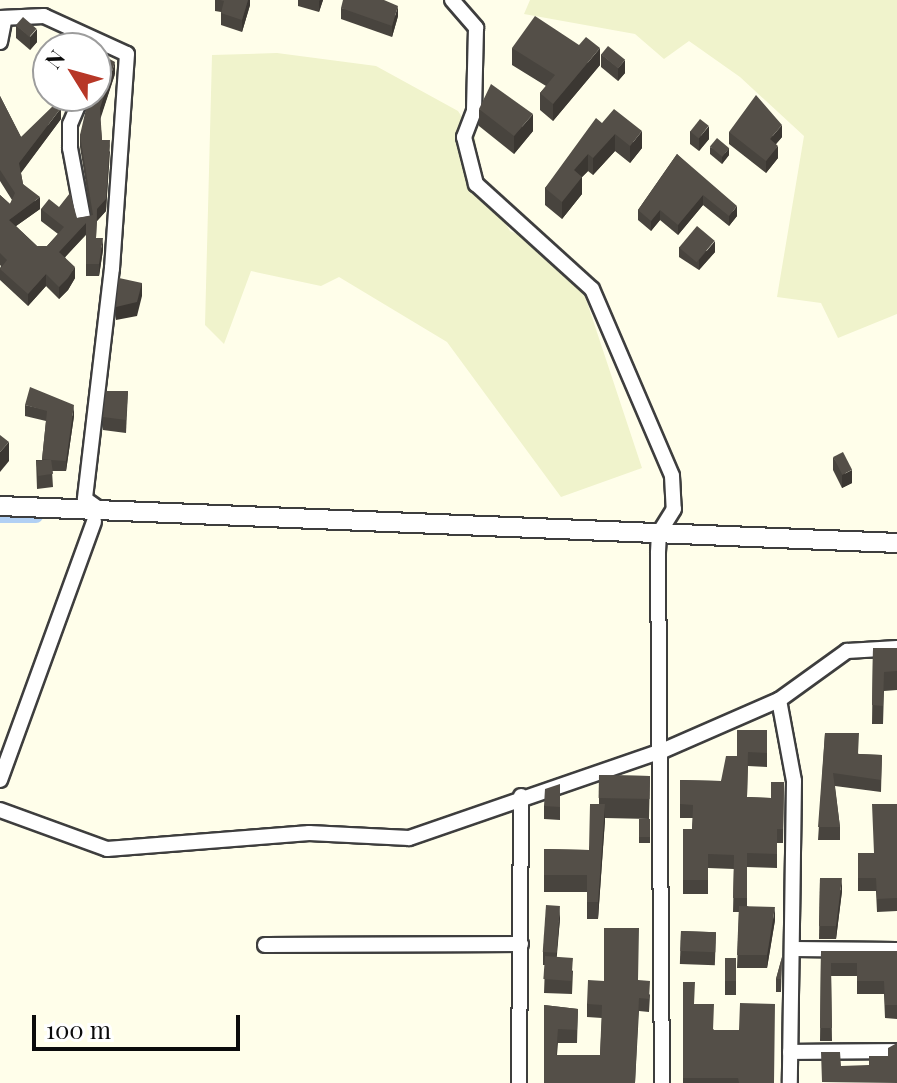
<!DOCTYPE html>
<html>
<head>
<meta charset="utf-8">
<style>
	body { margin:0 }
	#map { position:relative; width:897px; height:1083px; overflow:hidden; background:#fffeea; font-family:"Playfair Display",serif }
	div>[style] { position:absolute }
	.farmland>* { inset:0; background:#f0f3cc }
	.canal>* { height:14px; margin:-7px; padding:0 7px; transform-origin:7px; border-radius:7px; background:#b1d0f4 }
	.roads { filter:drop-shadow(2px 0 #3e3e3e) drop-shadow(-2px 0 #3e3e3e) drop-shadow(0 2px #3e3e3e) drop-shadow(0 -2px #3e3e3e) }
	.minor>* { height:14px; margin:-7px; padding:0 7px; transform-origin:7px; border-radius:7px; background:#fff }
	.tertiary>* { height:18px; margin:-9px; padding:0 9px; transform-origin:9px; border-radius:9px; background:#fff }
	.wall>* { inset:0; background:#48443e; transform-origin:0 0 }
	.shaded-wall>* { inset:0; background:#3b3732 }
	.building>* { inset:0; background:#544f48; transform-origin:0 0 }
	span { translate:-50% -50%; white-space:nowrap; text-align:center; line-height:1.15; -webkit-text-stroke:8px #fff; paint-order:stroke }
	.north { position:absolute; left:32px; top:32px; width:80px; height:80px; box-sizing:border-box; background:#fff; border:2px solid #9d9d9d; border-radius:50%; rotate:307deg; font-size:22px; font-weight:700; line-height:32px; text-align:center; color:#0b0b0b }
	.north::after { content:''; display:block; margin:auto; width:28px; height:36px; background:#b73727; clip-path:polygon(50% 0,100% 100%,50% 72%,0 100%) }
	.scale { position:absolute; left:32px; top:1015px; width:208px; height:36px; box-sizing:border-box; border:4px solid #0b0b0b; border-top:0; padding-left:10px; font-size:24px; line-height:28px; white-space:nowrap; color:#0b0b0b; -webkit-text-stroke:6px #fff; paint-order:stroke }
</style>
</head>
<body>
<div id="map">
	<div class="farmland">
		<div style="clip-path:polygon(530px 0,897px 0,897px 314px,838px 338px,821px 303px,777px 297px,804px 136px,740px 77px,689px 41px,664px 59px,635px 34px,524px 14px)"></div>
		<div style="clip-path:polygon(277px 53px,376px 66px,458px 111px,475px 137px,480px 182px,510px 231px,551px 249px,579px 278px,642px 468px,561px 497px,447px 342px,339px 277px,321px 286px,251px 271px,224px 344px,205px 325px,212px 55px)"></div>
	</div>
	<div class="canal">
		<div style="left:0;top:516px;width:36px"></div>
	</div>
	<div class="roads">
		<div class="minor">
			<div style="left:452px;top:0;width:37px;rotate:49deg"></div>
			<div style="left:476px;top:28px;width:83px;rotate:91.4deg"></div>
			<div style="left:474px;top:111px;width:28px;rotate:111deg"></div>
			<div style="left:464px;top:137px;width:49px;rotate:75.7deg"></div>
			<div style="left:476px;top:184px;width:156px;rotate:42.2deg"></div>
			<div style="left:592px;top:289px;width:203px;rotate:66.8deg"></div>
			<div style="left:672px;top:476px;width:33px;rotate:87deg"></div>
			<div style="left:674px;top:509px;width:28px;rotate:122deg"></div>
			<div style="left:659px;top:533px;width:20px;rotate:93deg"></div>
			<div style="left:658px;top:553px;width:530px;rotate:89.57deg"></div>
			<div style="left:0;top:18px;width:44px;rotate:-2.6deg"></div>
			<div style="left:44px;top:16px;width:91px;rotate:24.6deg"></div>
			<div style="left:127px;top:54px;width:215px;rotate:94deg"></div>
			<div style="left:112px;top:268px;width:233px;rotate:96.7deg"></div>
			<div style="left:85px;top:499px;width:19px;rotate:35deg"></div>
			<div style="left:0;top:42px;width:21px;rotate:-79deg"></div>
			<div style="left:82px;top:96px;width:30px;rotate:113deg"></div>
			<div style="left:70px;top:124px;width:24px;rotate:90deg"></div>
			<div style="left:70px;top:148px;width:76px;rotate:79.4deg"></div>
			<div style="left:779px;top:700px;width:82px;rotate:79.5deg"></div>
			<div style="left:794px;top:781px;width:302px;rotate:90.8deg"></div>
			<div style="left:0;top:780px;width:275px;rotate:-70deg"></div>
			<div style="left:0;top:810px;width:114px;rotate:20deg"></div>
			<div style="left:107px;top:849px;width:203px;rotate:-4.5deg"></div>
			<div style="left:309px;top:833px;width:100px;rotate:2.9deg"></div>
			<div style="left:409px;top:838px;width:268px;rotate:-19deg"></div>
			<div style="left:662px;top:751px;width:128px;rotate:-23.6deg"></div>
			<div style="left:779px;top:700px;width:84px;rotate:-35.8deg"></div>
			<div style="left:847px;top:651px;width:50px;rotate:-3.4deg"></div>
			<div style="left:265px;top:945px;width:256px;rotate:-0.2deg"></div>
			<div style="left:793px;top:949px;width:104px;rotate:0.6deg"></div>
			<div style="left:790px;top:1052px;width:107px;rotate:-0.5deg"></div>
			<div style="left:519px;top:1083px;width:287px;rotate:-89.6deg"></div>
		</div>
		<div class="tertiary">
			<div style="left:0;top:506px;width:898px;rotate:2.36deg"></div>
		</div>
	</div>
	<div class="wall">
		<div style="clip-path:polygon(215px 0,250px 0,250px 5px,242px 32px,221px 25px,221px 12px,215px 11px)"></div>
		<div style="clip-path:polygon(298px 0,323px 0,319px 12px,298px 6px)"></div>
		<div style="clip-path:polygon(341px 8px,398px 16px,392px 37px,341px 19px)"></div>
		<div style="clip-path:polygon(16px 25px,37px 42px,30px 50px,16px 38px)"></div>
		<div style="clip-path:polygon(512px 48px,600px 65px,553px 121px,540px 110px,540px 93px,546px 86px,512px 65px)"></div>
		<div style="clip-path:polygon(48px 51px,48px 81px,39px 72px,39px 59px)"></div>
		<div style="clip-path:polygon(601px 54px,625px 73px,618px 81px,601px 67px)"></div>
		<div style="clip-path:polygon(115px 74px,100px 118px,102px 140px,110px 152px,106px 211px,97px 221px,96px 238px,103px 250px,99px 276px,86px 276px,86px 235px,65px 257px,75px 278px,68px 290px,59px 299px,46px 286px,28px 306px,0 280px,0 268px,1px 266px,0 265px,0 195px,10px 204px,12px 200px,0 181px,0 96px,21px 137px,61px 119px,21px 173px,23px 184px,40px 209px,16px 226px,37px 246px,47px 246px,58px 234px,41px 221px,41px 209px,59px 207px,77px 218px,91px 216px,80px 147px,80px 135px)"></div>
		<div style="clip-path:polygon(479px 109px,533px 131px,514px 154px,479px 126px)"></div>
		<div style="clip-path:polygon(602px 123px,642px 148px,630px 163px,615px 151px,593px 175px,588px 171px,582px 177px,582px 194px,562px 219px,545px 205px,545px 188px)"></div>
		<div style="clip-path:polygon(690px 131px,709px 139px,699px 151px,690px 144px)"></div>
		<div style="clip-path:polygon(729px 132px,782px 137px,776px 144px,778px 158px,766px 173px,729px 144px)"></div>
		<div style="clip-path:polygon(710px 147px,729px 155px,722px 164px,710px 154px)"></div>
		<div style="clip-path:polygon(677px 154px,737px 216px,729px 226px,703px 205px,678px 235px,660px 220px,651px 231px,638px 220px,638px 210px)"></div>
		<div style="clip-path:polygon(679px 247px,715px 252px,699px 270px,679px 257px)"></div>
		<div style="clip-path:polygon(128px 391px,126px 433px,103px 430px,103px 417px)"></div>
		<div style="clip-path:polygon(25px 405px,74px 416px,66px 471px,52px 471px,53px 487px,37px 489px,36px 460px,42px 460px,46px 421px,25px 416px)"></div>
		<div style="clip-path:polygon(833px 457px,852px 483px,842px 488px,833px 470px)"></div>
		<div style="clip-path:polygon(873px 648px,897px 648px,897px 690px,884px 691px,883px 724px,872px 724px)"></div>
		<div style="clip-path:polygon(767px 730px,767px 767px,748px 766px,747px 797px,771px 798px,784px 782px,783px 843px,777px 843px,777px 868px,747px 867px,747px 906px,775px 920px,767px 968px,737px 968px,739px 912px,733px 912px,734px 869px,708px 868px,708px 894px,683px 894px,683px 829px,692px 829px,693px 818px,680px 818px,680px 780px,721px 781px,737px 756px)"></div>
		<div style="clip-path:polygon(825px 733px,859px 754px,882px 755px,881px 792px,835px 786px,840px 827px,840px 840px,818px 840px)"></div>
		<div style="clip-path:polygon(599px 775px,650px 776px,649px 819px,605px 818px,598px 919px,587px 919px,587px 892px,544px 892px,544px 849px,589px 850px,599px 804px)"></div>
		<div style="clip-path:polygon(560px 797px,560px 820px,544px 819px,544px 806px)"></div>
		<div style="clip-path:polygon(897px 804px,897px 911px,877px 912px,876px 891px,858px 891px,858px 853px,874px 853px)"></div>
		<div style="left:639px;top:819px;width:11px;height:24px"></div>
		<div style="clip-path:polygon(820px 878px,842px 891px,836px 939px,819px 939px)"></div>
		<div style="clip-path:polygon(560px 919px,556px 957px,573px 971px,572px 994px,544px 993px,545px 965px,543px 965px,543px 952px)"></div>
		<div style="left:681px;top:931px;width:35px;height:33px;rotate:2deg"></div>
		<div style="clip-path:polygon(821px 951px,897px 951px,897px 1019px,885px 1018px,884px 994px,857px 994px,857px 976px,831px 976px,832px 1041px,820px 1041px)"></div>
		<div style="clip-path:polygon(782px 957px,781px 992px,776px 992px,776px 979px)"></div>
		<div style="left:725px;top:958px;width:11px;height:37px"></div>
		<div style="clip-path:polygon(638px 980px,650px 995px,649px 1012px,639px 1011px,635px 1083px,544px 1083px,544px 1005px,578px 1009px,577px 1043px,558px 1043px,557px 1055px,600px 1055px,602px 1018px,587px 1017px,587px 1004px,604px 981px)"></div>
		<div style="clip-path:polygon(683px 982px,694px 1004px,714px 1030px,774px 1083px,683px 1083px)"></div>
	</div>
	<div class="shaded-wall">
		<div style="clip-path:polygon(248px 0,250px 0,250px 5px,242px 32px,242px 20px)"></div>
		<div style="clip-path:polygon(320px 0,323px 0,319px 12px,319px 1px)"></div>
		<div style="clip-path:polygon(398px 6px,398px 16px,392px 37px,392px 26px)"></div>
		<div style="clip-path:polygon(37px 29px,37px 42px,30px 50px,30px 37px)"></div>
		<div style="clip-path:polygon(600px 48px,600px 65px,553px 121px,553px 104px)"></div>
		<div style="clip-path:polygon(625px 60px,625px 73px,618px 81px,618px 68px)"></div>
		<div style="clip-path:polygon(115px 62px,115px 74px,100px 120px,100px 108px)"></div>
		<div style="clip-path:polygon(61px 108px,61px 119px,19px 175px,19px 163px)"></div>
		<div style="clip-path:polygon(533px 114px,533px 131px,514px 154px,514px 136px)"></div>
		<div style="clip-path:polygon(782px 125px,782px 137px,770px 151px,770px 139px)"></div>
		<div style="clip-path:polygon(709px 126px,709px 139px,699px 151px,699px 138px)"></div>
		<div style="clip-path:polygon(642px 131px,642px 148px,630px 163px,630px 146px)"></div>
		<div style="clip-path:polygon(615px 134px,615px 151px,593px 175px,593px 158px)"></div>
		<div style="clip-path:polygon(110px 140px,106px 211px,97px 221px,97px 209px)"></div>
		<div style="clip-path:polygon(778px 146px,778px 158px,766px 173px,766px 161px)"></div>
		<div style="clip-path:polygon(729px 148px,729px 155px,722px 164px,722px 157px)"></div>
		<div style="clip-path:polygon(588px 154px,588px 171px,582px 177px,582px 194px,562px 219px,562px 202px,574px 170px)"></div>
		<div style="clip-path:polygon(703px 195px,703px 205px,678px 235px,678px 225px)"></div>
		<div style="clip-path:polygon(40px 197px,40px 209px,9px 231px,9px 220px)"></div>
		<div style="clip-path:polygon(737px 206px,737px 216px,729px 226px,729px 216px)"></div>
		<div style="clip-path:polygon(660px 210px,660px 220px,651px 231px,651px 221px)"></div>
		<div style="clip-path:polygon(86px 223px,86px 234px,59px 264px,59px 252px)"></div>
		<div style="clip-path:polygon(103px 238px,103px 250px,99px 276px,99px 264px)"></div>
		<div style="clip-path:polygon(715px 241px,715px 252px,699px 270px,699px 260px)"></div>
		<div style="clip-path:polygon(75px 267px,75px 278px,68px 290px,59px 299px,59px 287px)"></div>
		<div style="clip-path:polygon(46px 274px,46px 286px,28px 306px,28px 294px)"></div>
		<div style="clip-path:polygon(142px 283px,142px 296px,137px 316px,116px 320px,116px 307px)"></div>
		<div style="clip-path:polygon(74px 405px,74px 416px,66px 471px,66px 461px)"></div>
		<div style="clip-path:polygon(9px 442px,9px 461px,0 472px,0 452px)"></div>
		<div style="clip-path:polygon(852px 470px,852px 483px,842px 488px,842px 475px)"></div>
		<div style="clip-path:polygon(605px 804px,605px 821px,598px 919px,598px 902px)"></div>
		<div style="clip-path:polygon(842px 878px,842px 891px,836px 939px,836px 926px)"></div>
		<div style="clip-path:polygon(560px 906px,560px 919px,556px 966px,556px 953px)"></div>
		<div style="clip-path:polygon(775px 907px,775px 920px,767px 968px,767px 955px)"></div>
	</div>
	<div class="building">
		<div style="clip-path:polygon(220px 0,248px 0,242px 20px,221px 13px,224px 1px)"></div>
		<div style="clip-path:polygon(343px 0,384px 0,398px 6px,392px 26px,341px 8px)"></div>
		<div style="clip-path:polygon(535px 16px,579px 45px,586px 37px,600px 48px,553px 104px,540px 93px,555px 75px,512px 48px)"></div>
		<div style="left:23px;top:17px;width:18px;height:11px;rotate:41deg"></div>
		<div style="clip-path:polygon(60px 39px,65px 48px,51px 48px)"></div>
		<div style="left:608px;top:46px;width:22px;height:11px;rotate:39deg"></div>
		<div style="clip-path:polygon(48px 51px,48px 68px,39px 59px)"></div>
		<div style="clip-path:polygon(106px 57px,115px 62px,100px 108px,102px 140px,110px 140px,106px 199px,97px 209px,96px 238px,103px 238px,99px 264px,86px 264px,86px 223px,59px 252px,75px 267px,68px 278px,59px 287px,46px 274px,28px 294px,0 269px,7px 260px,0 253px,0 195px,10px 204px,15px 193px,0 170px,0 96px,21px 137px,56px 103px,61px 108px,19px 163px,23px 184px,40px 197px,9px 220px,37px 246px,47px 246px,64px 227px,41px 209px,49px 199px,59px 207px,70px 193px,77px 218px,93px 215px,80px 135px,89px 96px,96px 96px,96px 66px)"></div>
		<div style="clip-path:polygon(491px 84px,533px 114px,514px 136px,479px 109px)"></div>
		<div style="clip-path:polygon(756px 95px,782px 125px,770px 139px,778px 146px,766px 161px,729px 132px)"></div>
		<div style="clip-path:polygon(614px 109px,642px 131px,630px 146px,615px 134px,593px 158px,588px 154px,574px 170px,582px 177px,562px 202px,545px 188px,596px 118px,602px 123px)"></div>
		<div style="left:700px;top:119px;width:11px;height:16px;rotate:38deg"></div>
		<div style="left:717px;top:138px;width:16px;height:11px;rotate:40deg"></div>
		<div style="clip-path:polygon(677px 154px,737px 206px,729px 216px,703px 195px,678px 225px,660px 210px,651px 221px,638px 210px)"></div>
		<div style="left:697px;top:226px;width:23px;height:28px;rotate:40deg"></div>
		<div style="clip-path:polygon(119px 278px,142px 283px,137px 302px,116px 307px)"></div>
		<div style="clip-path:polygon(30px 387px,74px 405px,66px 461px,51px 460px,51px 459px,42px 459px,47px 411px,25px 405px)"></div>
		<div style="clip-path:polygon(106px 391px,128px 391px,126px 420px,103px 417px)"></div>
		<div style="clip-path:polygon(0 435px,9px 442px,0 452px)"></div>
		<div style="left:843px;top:452px;width:20px;height:11px;rotate:63deg"></div>
		<div style="left:51px;top:459px;width:15px;height:15px;rotate:82deg"></div>
		<div style="clip-path:polygon(873px 648px,897px 648px,897px 671px,884px 672px,883px 706px,872px 705px)"></div>
		<div style="clip-path:polygon(737px 730px,767px 730px,767px 753px,748px 752px,747px 797px,771px 798px,771px 782px,784px 782px,783px 829px,777px 829px,777px 854px,747px 853px,747px 898px,733px 898px,734px 855px,708px 854px,708px 880px,683px 880px,683px 829px,692px 829px,693px 805px,680px 804px,680px 780px,721px 781px,726px 756px,737px 756px)"></div>
		<div style="clip-path:polygon(825px 733px,859px 733px,858px 754px,882px 755px,881px 780px,833px 773px,840px 827px,818px 827px)"></div>
		<div style="left:599px;top:775px;width:51px;height:23px;rotate:1deg"></div>
		<div style="clip-path:polygon(560px 784px,560px 807px,544px 806px,545px 789px)"></div>
		<div style="clip-path:polygon(590px 804px,605px 804px,598px 902px,587px 902px,587px 875px,544px 875px,544px 849px,589px 850px)"></div>
		<div style="clip-path:polygon(872px 804px,897px 804px,897px 898px,877px 899px,876px 878px,858px 878px,858px 853px,874px 853px)"></div>
		<div style="left:639px;top:819px;width:11px;height:18px"></div>
		<div style="clip-path:polygon(820px 878px,842px 878px,836px 926px,819px 926px)"></div>
		<div style="left:546px;top:905px;width:14px;height:47px;rotate:4deg"></div>
		<div style="clip-path:polygon(739px 906px,775px 907px,767px 955px,737px 955px)"></div>
		<div style="clip-path:polygon(604px 928px,639px 928px,638px 980px,650px 981px,649px 999px,639px 998px,635px 1083px,544px 1083px,544px 1005px,578px 1009px,577px 1030px,558px 1029px,556px 1055px,600px 1055px,602px 1005px,587px 1004px,588px 980px,604px 981px)"></div>
		<div style="left:681px;top:931px;width:35px;height:20px;rotate:2deg"></div>
		<div style="clip-path:polygon(821px 951px,897px 951px,897px 1005px,885px 1005px,884px 981px,857px 981px,857px 963px,831px 963px,832px 1028px,820px 1028px)"></div>
		<div style="left:545px;top:956px;width:28px;height:23px;rotate:4deg"></div>
		<div style="clip-path:polygon(782px 957px,781px 979px,776px 979px)"></div>
		<div style="left:725px;top:958px;width:11px;height:23px"></div>
		<div style="clip-path:polygon(683px 982px,695px 982px,694px 1004px,714px 1004px,713px 1030px,739px 1030px,740px 1003px,775px 1004px,774px 1083px,739px 1083px,738px 1078px,683px 1078px)"></div>
		<div style="clip-path:polygon(897px 1043px,897px 1083px,822px 1082px,821px 1052px,840px 1052px,841px 1066px,869px 1065px,869px 1056px,888px 1056px,888px 1048px)"></div>
	</div>
	<div class="north">N</div>
	<div class="scale">100 m</div>
</div>
</body>
</html>
